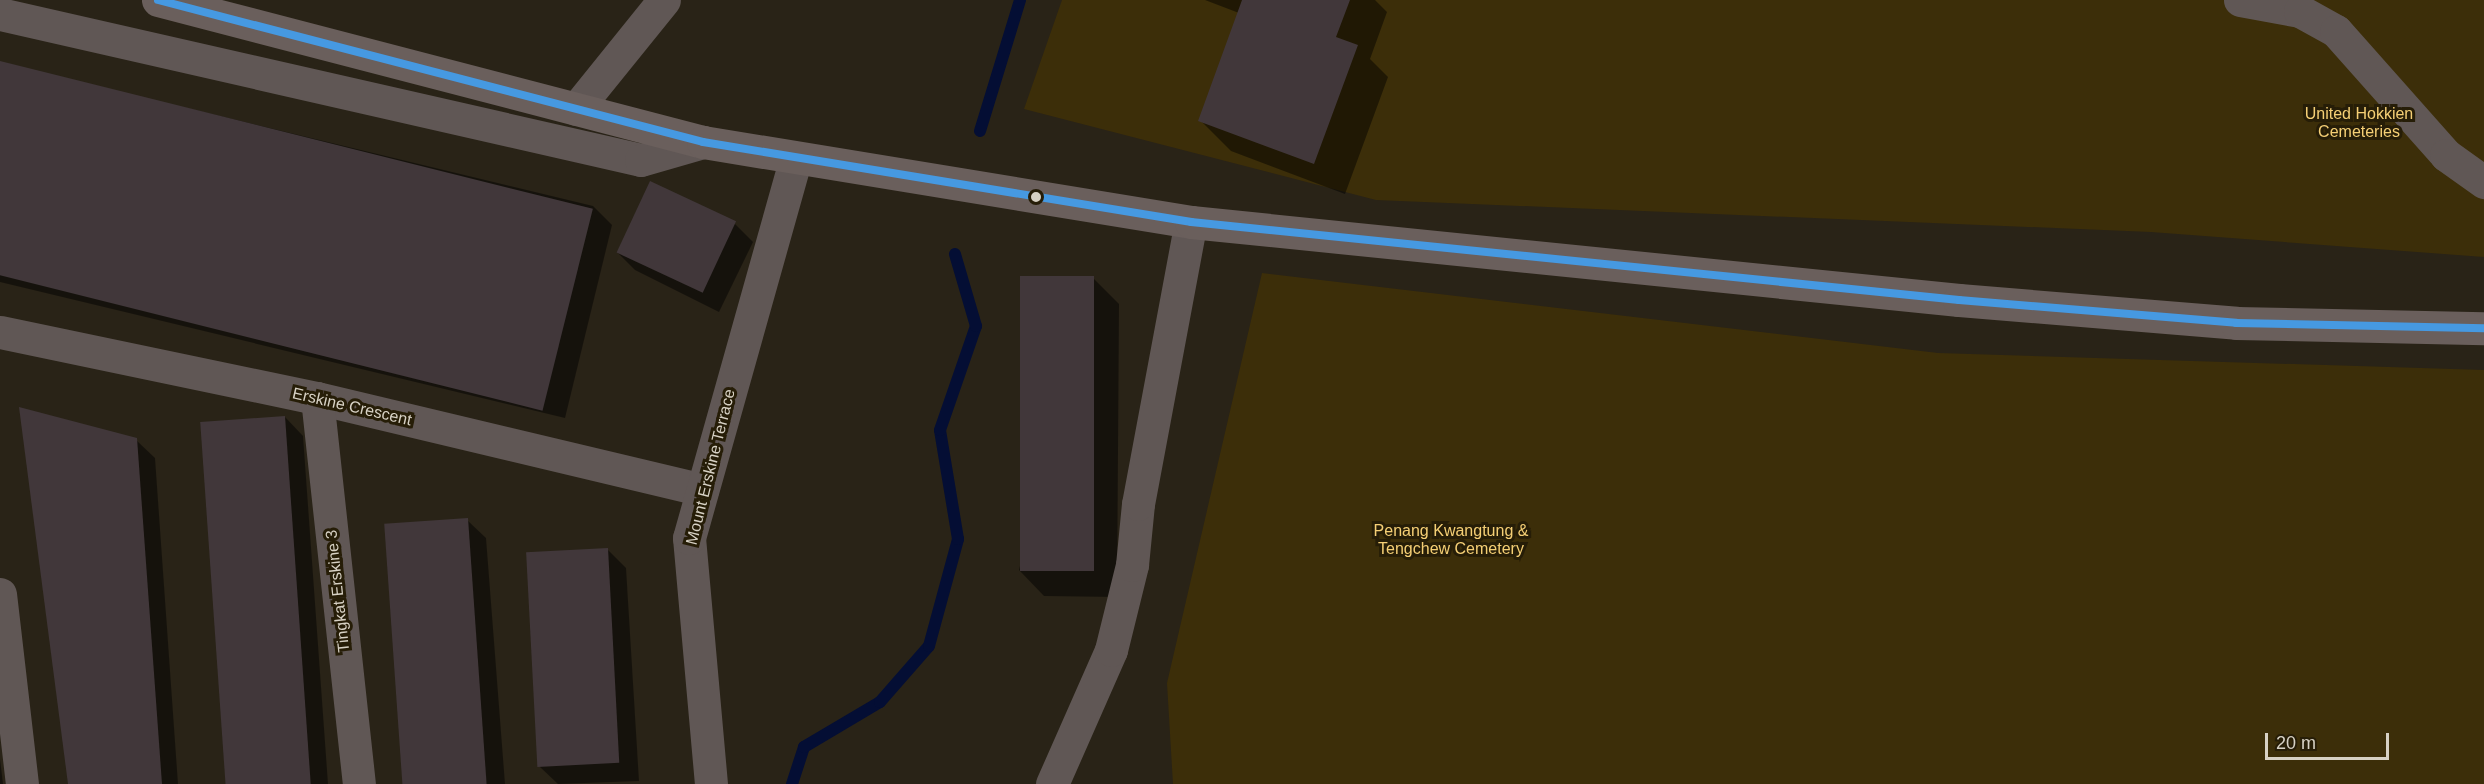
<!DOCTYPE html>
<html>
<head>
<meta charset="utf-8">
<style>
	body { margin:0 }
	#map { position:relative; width:2484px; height:784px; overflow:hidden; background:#292317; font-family:Arial,sans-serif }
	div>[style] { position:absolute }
	.green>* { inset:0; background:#3c2e09 }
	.shadow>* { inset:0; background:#0007 }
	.stream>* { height:12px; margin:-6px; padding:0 6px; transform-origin:6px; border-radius:6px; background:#040e34 }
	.building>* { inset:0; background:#41373a; transform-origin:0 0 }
	.minor>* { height:33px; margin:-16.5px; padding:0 16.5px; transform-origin:16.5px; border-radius:16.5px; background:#605755 }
	.major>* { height:33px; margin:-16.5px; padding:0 16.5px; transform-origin:16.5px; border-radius:16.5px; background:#6a5f5c }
	.bus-1>* { height:8px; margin:-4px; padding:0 4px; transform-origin:4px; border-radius:4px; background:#4699e1 }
	.dots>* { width:16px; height:16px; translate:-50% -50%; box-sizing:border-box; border:3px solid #261d07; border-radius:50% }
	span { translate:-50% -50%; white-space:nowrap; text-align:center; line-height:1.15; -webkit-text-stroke:6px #261d07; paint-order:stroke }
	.park-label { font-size:16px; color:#f5cf75 }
	.street-label { font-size:16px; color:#d7d1c4 }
	.scale { position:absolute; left:2265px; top:733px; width:124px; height:27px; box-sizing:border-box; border:3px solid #d7d1c4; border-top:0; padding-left:8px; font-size:18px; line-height:21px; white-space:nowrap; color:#d7d1c4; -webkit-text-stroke:4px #261d07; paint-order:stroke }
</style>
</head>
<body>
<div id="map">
	<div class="green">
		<div style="clip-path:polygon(1062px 0,2484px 0,2484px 257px,2151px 232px,1376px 200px,1024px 109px)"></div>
		<div style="clip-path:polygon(1262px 273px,1938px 353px,2484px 370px,2484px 784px,1173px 784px,1167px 683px)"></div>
	</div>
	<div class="shadow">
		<div style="clip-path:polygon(1205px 0,1375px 0,1387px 12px,1370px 59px,1388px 77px,1345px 194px,1231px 151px,1200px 120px,1239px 13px)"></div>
		<div style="clip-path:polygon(0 63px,593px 206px,612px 225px,565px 418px,0 282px)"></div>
		<div style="clip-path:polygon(735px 224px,753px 242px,719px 312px,635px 270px,617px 252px)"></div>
		<div style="clip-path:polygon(1093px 278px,1119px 304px,1117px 597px,1044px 596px,1019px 570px)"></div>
		<div style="clip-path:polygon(285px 417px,303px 436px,328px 784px,228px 784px)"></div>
		<div style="clip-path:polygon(136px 440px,155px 458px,178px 784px,70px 784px)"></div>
		<div style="clip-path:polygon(467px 520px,486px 538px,505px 784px,405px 784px)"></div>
		<div style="clip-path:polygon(608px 550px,626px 568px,639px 781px,558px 784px,540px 767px)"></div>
		<div style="clip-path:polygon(0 759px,3px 784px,0 784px)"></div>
	</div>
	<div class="stream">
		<div style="left:980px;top:131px;width:137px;rotate:-73deg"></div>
		<div style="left:792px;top:784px;width:39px;rotate:-72deg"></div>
		<div style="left:804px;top:747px;width:88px;rotate:-30.6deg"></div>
		<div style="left:880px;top:702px;width:74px;rotate:-48.8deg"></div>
		<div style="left:929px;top:646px;width:111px;rotate:-74.8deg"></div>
		<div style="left:958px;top:539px;width:110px;rotate:-99.4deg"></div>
		<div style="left:940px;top:430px;width:110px;rotate:-70.9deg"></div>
		<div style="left:976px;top:326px;width:75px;rotate:-106.3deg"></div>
	</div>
	<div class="building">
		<div style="clip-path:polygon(1242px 0,1350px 0,1336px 37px,1358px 45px,1314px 164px,1198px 121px)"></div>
		<div style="left:0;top:61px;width:611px;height:208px;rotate:14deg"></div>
		<div style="left:650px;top:181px;width:95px;height:79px;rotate:25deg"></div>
		<div style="left:1020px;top:276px;width:74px;height:295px"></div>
		<div style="clip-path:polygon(19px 407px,137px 438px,162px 784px,68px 784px)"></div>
		<div style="left:285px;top:416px;width:369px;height:85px;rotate:86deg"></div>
		<div style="left:468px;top:518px;width:267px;height:84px;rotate:86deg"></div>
		<div style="left:608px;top:548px;width:215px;height:82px;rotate:87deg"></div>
	</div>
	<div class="minor">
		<div style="left:2240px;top:0;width:61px;rotate:10.4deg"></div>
		<div style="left:2300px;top:11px;width:41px;rotate:29.1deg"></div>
		<div style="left:2336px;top:31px;width:166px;rotate:48.4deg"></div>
		<div style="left:2446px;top:155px;width:47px;rotate:35.4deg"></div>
		<div style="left:0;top:14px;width:657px;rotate:12.83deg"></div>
		<div style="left:641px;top:160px;width:65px;rotate:-16.2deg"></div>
		<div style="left:576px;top:109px;width:140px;rotate:-51.1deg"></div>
		<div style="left:0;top:332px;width:324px;rotate:11.8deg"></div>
		<div style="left:317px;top:398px;width:396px;rotate:13.4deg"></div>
		<div style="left:317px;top:398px;width:388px;rotate:83.8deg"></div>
		<div style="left:0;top:594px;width:191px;rotate:83.4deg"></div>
		<div style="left:711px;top:784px;width:247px;rotate:-95.1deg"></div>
		<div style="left:689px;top:538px;width:395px;rotate:-74.3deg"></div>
		<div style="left:1052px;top:784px;width:146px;rotate:-66.2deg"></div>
		<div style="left:1111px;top:650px;width:88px;rotate:-76.1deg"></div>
		<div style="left:1132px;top:565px;width:61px;rotate:-84.4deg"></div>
		<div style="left:1138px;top:504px;width:287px;rotate:-79.4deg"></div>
	</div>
	<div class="major">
		<div style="left:158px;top:0;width:563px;rotate:14.6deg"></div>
		<div style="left:703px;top:142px;width:495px;rotate:9.3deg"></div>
		<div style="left:1191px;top:222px;width:772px;rotate:5.8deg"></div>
		<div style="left:1959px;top:300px;width:278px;rotate:4.7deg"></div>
		<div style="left:2236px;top:323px;width:248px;rotate:1.2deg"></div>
	</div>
	<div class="bus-1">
		<div style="left:158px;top:0;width:563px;rotate:14.6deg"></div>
		<div style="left:703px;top:142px;width:495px;rotate:9.3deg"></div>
		<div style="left:1191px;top:222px;width:772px;rotate:5.8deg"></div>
		<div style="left:1959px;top:300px;width:278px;rotate:4.7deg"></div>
		<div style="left:2236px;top:323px;width:248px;rotate:1.2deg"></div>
	</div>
	<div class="dots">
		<div style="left:1036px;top:197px;background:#d7d1c4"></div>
	</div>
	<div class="park-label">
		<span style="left:2359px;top:123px">United Hokkien<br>Cemeteries</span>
		<span style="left:1451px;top:540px">Penang Kwangtung &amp;<br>Tengchew Cemetery</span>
	</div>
	<div class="street-label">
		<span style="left:352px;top:407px;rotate:13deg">Erskine Crescent</span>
		<span style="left:711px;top:467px;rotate:-76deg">Mount Erskine Terrace</span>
		<span style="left:338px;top:591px;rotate:-96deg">Tingkat Erskine 3</span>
	</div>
	<div class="scale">20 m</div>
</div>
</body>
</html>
